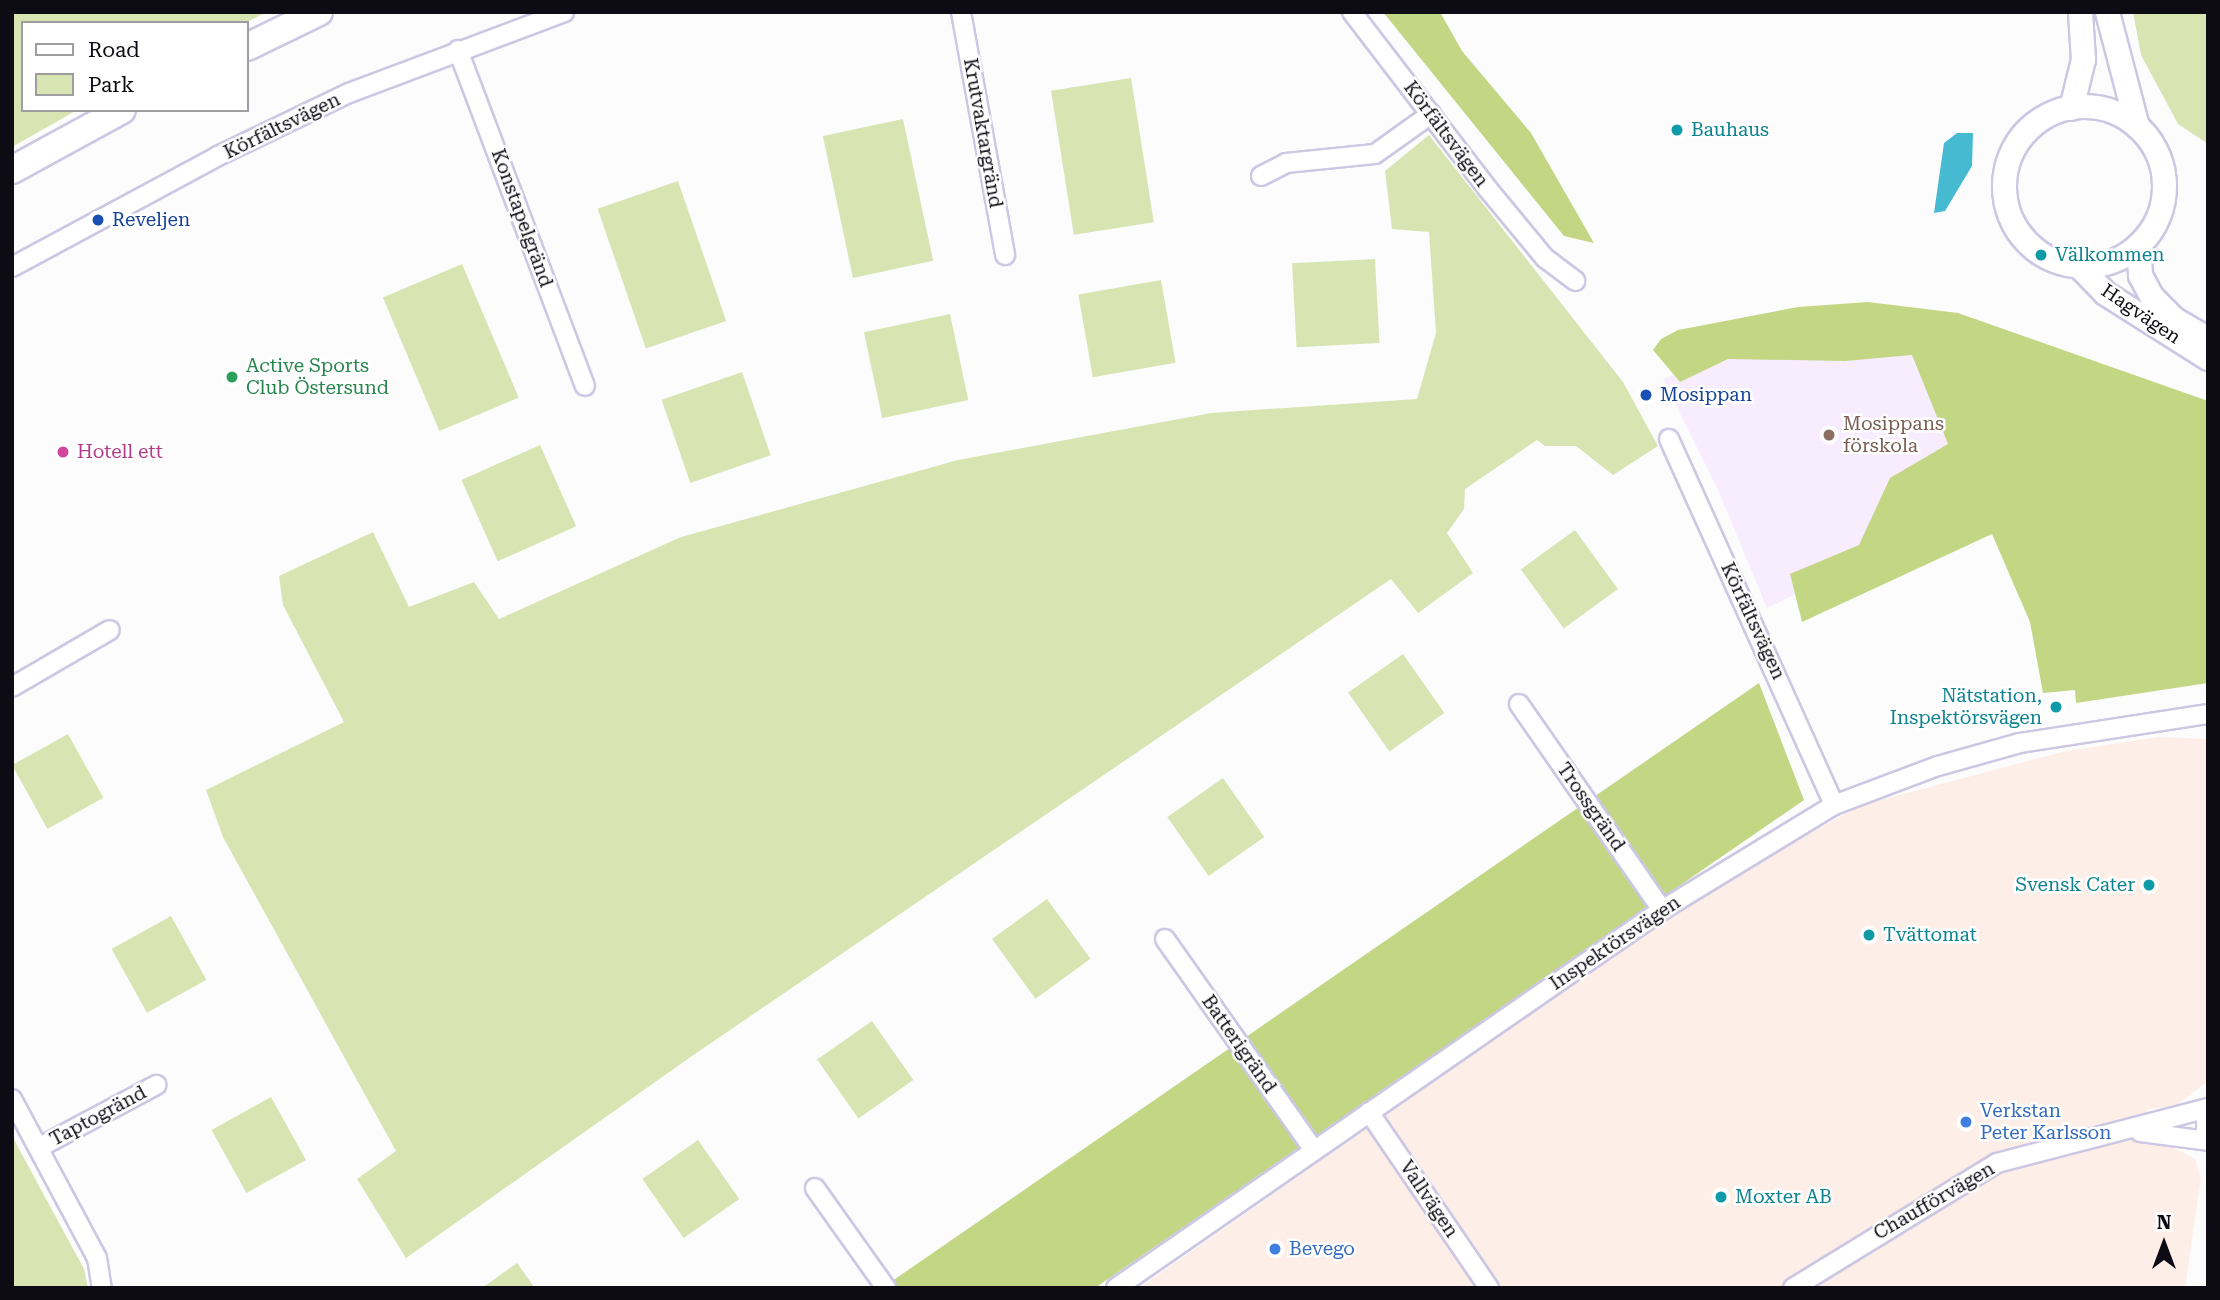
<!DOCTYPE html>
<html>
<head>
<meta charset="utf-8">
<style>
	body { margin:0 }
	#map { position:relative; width:2220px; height:1300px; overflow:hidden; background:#fcfcfc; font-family:"Roboto Serif",serif }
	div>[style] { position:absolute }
	.industrial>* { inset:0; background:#fdeee8 }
	.education>* { inset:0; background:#f8edfe }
	.green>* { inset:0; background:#d8e5b3; transform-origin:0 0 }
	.forest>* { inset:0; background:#c3d684 }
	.water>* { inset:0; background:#46bad1 }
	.roads { filter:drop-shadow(2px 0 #ccc7e3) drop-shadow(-2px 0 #ccc7e3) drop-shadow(0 2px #ccc7e3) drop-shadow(0 -2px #ccc7e3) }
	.minor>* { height:18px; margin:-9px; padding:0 9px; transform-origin:9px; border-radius:9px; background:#fff }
	.tertiary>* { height:23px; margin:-11.5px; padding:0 11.5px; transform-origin:11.5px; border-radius:11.5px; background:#fff }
	.tertiary>.ring { margin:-11.5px; padding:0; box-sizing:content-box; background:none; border:23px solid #fff; border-radius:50% }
	.secondary>* { height:26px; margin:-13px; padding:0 13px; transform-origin:13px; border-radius:13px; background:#fff }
	.dots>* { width:19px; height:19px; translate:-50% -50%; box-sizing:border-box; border:4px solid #fff; border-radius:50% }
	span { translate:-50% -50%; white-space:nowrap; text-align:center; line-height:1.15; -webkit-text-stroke:5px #fff; paint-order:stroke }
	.street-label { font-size:19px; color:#0d0b14 }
	.culture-label { font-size:19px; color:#0d838f }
	.left { translate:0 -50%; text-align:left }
	.right { translate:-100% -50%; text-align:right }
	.transit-label { font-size:19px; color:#164399 }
	.leisure-label { font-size:19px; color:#27864d }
	.education-label { font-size:19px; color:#785e54 }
	.hotel-label { font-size:19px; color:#b23c85 }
	.shop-label { font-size:19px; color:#366cbe }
	.frame { position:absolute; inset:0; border:14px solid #0d0b14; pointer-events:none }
	.legend { position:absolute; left:21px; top:21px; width:228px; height:91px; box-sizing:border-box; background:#fff; border:2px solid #9e9da1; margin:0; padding:9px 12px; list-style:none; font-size:21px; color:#0d0b14 }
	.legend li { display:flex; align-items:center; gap:14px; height:35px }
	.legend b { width:35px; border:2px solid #9e9da1 }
	.north { position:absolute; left:2129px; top:1209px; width:70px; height:70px; -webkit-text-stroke:5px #fff; paint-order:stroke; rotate:0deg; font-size:19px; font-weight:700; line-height:28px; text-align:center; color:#0d0b14 }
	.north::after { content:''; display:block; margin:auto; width:24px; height:32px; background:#0d0b14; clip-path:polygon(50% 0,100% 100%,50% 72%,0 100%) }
</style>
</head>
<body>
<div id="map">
	<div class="industrial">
		<div style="clip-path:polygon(2158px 737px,2208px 739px,2208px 1081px,2175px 1106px,2147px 1109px,2150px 1135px,2195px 1159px,2201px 1178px,2185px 1288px,1139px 1288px,1715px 885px,1862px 805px,2066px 751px)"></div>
	</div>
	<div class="education">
		<div style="clip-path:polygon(1931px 333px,1990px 503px,1767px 608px,1719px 492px,1663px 379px,1728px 355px)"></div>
	</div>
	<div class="green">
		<div style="clip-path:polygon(12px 12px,267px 12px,245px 23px,23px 23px,23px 110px,77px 110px,12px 147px)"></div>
		<div style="clip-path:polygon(2133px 12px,2208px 12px,2208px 144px,2178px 124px,2141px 55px)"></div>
		<div style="left:1131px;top:78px;width:146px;height:81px;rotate:81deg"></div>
		<div style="left:903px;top:119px;width:145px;height:82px;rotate:78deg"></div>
		<div style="clip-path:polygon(1429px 135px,1623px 382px,1658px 446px,1613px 475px,1576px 446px,1545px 446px,1537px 440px,1465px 489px,1464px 509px,1447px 533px,1473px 573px,1418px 613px,1391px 579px,692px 1056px,406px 1258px,357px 1179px,396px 1151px,223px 837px,206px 790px,344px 722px,283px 605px,279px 576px,373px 532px,409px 607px,474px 582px,499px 619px,681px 537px,958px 460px,1211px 413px,1417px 399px,1436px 333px,1429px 232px,1392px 229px,1385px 171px)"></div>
		<div style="left:678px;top:181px;width:148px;height:85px;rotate:71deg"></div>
		<div style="left:1375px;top:259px;width:84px;height:83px;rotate:87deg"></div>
		<div style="left:462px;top:264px;width:145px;height:86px;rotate:67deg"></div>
		<div style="left:1161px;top:280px;width:84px;height:84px;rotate:80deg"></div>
		<div style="left:950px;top:314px;width:88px;height:88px;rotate:78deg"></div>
		<div style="left:742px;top:372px;width:88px;height:85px;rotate:71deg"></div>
		<div style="left:540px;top:445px;width:89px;height:86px;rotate:66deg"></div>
		<div style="left:1575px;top:530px;width:73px;height:67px;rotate:54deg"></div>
		<div style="left:1403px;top:654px;width:72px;height:67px;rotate:55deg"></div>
		<div style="left:68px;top:734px;width:73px;height:64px;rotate:61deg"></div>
		<div style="left:1223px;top:778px;width:72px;height:68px;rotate:55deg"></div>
		<div style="left:1047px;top:899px;width:74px;height:68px;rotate:54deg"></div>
		<div style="left:171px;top:916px;width:73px;height:68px;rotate:61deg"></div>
		<div style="left:872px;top:1021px;width:72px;height:67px;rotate:55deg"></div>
		<div style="left:271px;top:1097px;width:72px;height:68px;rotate:61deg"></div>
		<div style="clip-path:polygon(12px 1136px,84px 1269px,88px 1288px,12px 1288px)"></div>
		<div style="left:698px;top:1140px;width:72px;height:68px;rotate:55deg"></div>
		<div style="clip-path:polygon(517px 1263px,535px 1288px,482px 1288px)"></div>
	</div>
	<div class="forest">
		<div style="clip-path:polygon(1383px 12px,1440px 12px,1462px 51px,1531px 133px,1594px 243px,1564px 236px)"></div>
		<div style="clip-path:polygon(1868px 302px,1958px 313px,2208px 401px,2208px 683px,2076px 703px,2075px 690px,2043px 693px,2030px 622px,1992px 534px,1802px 622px,1790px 574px,1859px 545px,1890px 478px,1948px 444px,1912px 355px,1845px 361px,1728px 359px,1680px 382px,1653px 350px,1661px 339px,1678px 330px,1798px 307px)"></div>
		<div style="clip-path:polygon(1759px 683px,1804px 800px,1095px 1288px,882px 1288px)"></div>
	</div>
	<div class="water">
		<div style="clip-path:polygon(1957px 133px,1973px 133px,1972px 166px,1945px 211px,1934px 213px,1944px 143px)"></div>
	</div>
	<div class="roads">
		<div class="minor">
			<div style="left:961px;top:12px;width:247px;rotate:79.7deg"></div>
			<div style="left:1352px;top:12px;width:222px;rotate:52.5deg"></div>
			<div style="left:1487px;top:188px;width:91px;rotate:50.4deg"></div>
			<div style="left:1545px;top:258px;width:38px;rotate:37deg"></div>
			<div style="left:458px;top:50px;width:359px;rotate:69.3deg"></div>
			<div style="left:1261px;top:176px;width:28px;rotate:-27deg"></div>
			<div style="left:1286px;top:163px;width:89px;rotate:-5.8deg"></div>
			<div style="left:1375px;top:154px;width:69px;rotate:-35.5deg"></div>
			<div style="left:12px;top:267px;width:234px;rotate:-28.3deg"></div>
			<div style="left:218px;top:156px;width:145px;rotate:-25.7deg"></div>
			<div style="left:349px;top:93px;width:230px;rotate:-20.6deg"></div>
			<div style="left:1669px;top:439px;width:401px;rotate:65.7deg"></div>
			<div style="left:12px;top:687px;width:113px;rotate:-30.2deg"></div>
			<div style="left:1519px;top:704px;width:251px;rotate:55.2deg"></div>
			<div style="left:1165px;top:939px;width:257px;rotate:54.8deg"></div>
			<div style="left:12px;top:1099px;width:180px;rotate:61.9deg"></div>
			<div style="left:97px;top:1258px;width:30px;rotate:81deg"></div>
			<div style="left:1369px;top:1112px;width:213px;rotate:55.7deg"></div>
			<div style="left:2140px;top:1132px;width:69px;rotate:7.5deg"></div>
			<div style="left:40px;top:1147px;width:132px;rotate:-28.1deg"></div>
			<div style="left:815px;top:1188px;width:123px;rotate:54.6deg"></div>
			<div style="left:1116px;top:1288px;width:664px;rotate:-34.7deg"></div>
			<div style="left:1662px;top:910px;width:202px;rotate:-31.4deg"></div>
			<div style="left:1834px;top:805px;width:111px;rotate:-20.6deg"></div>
			<div style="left:1938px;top:766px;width:85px;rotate:-15.7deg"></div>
			<div style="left:2020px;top:743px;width:190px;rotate:-8.8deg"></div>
			<div style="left:1793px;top:1288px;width:239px;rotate:-31.5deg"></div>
			<div style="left:1997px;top:1163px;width:218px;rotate:-14.6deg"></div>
		</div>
		<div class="tertiary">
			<div style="left:2107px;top:12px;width:118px;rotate:75.3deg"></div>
			<div class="ring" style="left:2004px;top:106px;width:137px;height:137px"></div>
			<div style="left:2071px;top:108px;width:50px;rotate:-76.2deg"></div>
			<div style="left:2083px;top:59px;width:47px;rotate:-93.7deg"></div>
			<div style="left:2138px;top:245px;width:30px;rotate:86deg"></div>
			<div style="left:2140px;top:275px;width:24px;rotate:62deg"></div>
			<div style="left:2151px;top:296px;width:33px;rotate:45deg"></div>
			<div style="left:2174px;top:319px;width:39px;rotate:30deg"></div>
			<div style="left:2078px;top:265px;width:39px;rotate:46deg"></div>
			<div style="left:2105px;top:293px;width:122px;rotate:32.3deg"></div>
			<div style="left:2208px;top:1119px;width:18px;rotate:90deg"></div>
		</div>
		<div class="secondary">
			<div style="left:247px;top:47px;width:80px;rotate:-25.9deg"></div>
			<div style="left:12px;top:170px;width:125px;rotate:-28.6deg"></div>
		</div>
	</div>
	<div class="dots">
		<div style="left:1677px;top:130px;background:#0f9aa8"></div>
		<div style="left:98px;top:220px;background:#1a4fb4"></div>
		<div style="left:2041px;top:255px;background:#0f9aa8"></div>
		<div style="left:232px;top:377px;background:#2e9e5b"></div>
		<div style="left:1646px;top:395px;background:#1a4fb4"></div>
		<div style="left:1829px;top:435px;background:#8d6e63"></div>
		<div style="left:63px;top:452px;background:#d1479c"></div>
		<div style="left:2056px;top:707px;background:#0f9aa8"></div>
		<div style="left:2149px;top:885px;background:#0f9aa8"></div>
		<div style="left:1869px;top:935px;background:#0f9aa8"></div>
		<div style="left:1966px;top:1122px;background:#3f7fe0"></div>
		<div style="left:1721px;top:1197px;background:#0f9aa8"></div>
		<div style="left:1275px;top:1249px;background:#3f7fe0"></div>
	</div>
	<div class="street-label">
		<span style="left:282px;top:126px;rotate:-26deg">Körfältsvägen</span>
		<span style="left:983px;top:133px;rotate:80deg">Krutvaktargränd</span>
		<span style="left:1446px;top:134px;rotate:53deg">Körfältsvägen</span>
		<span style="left:522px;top:218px;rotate:70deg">Konstapelgränd</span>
		<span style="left:2141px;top:314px;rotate:34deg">Hagvägen</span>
		<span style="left:1753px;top:621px;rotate:65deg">Körfältsvägen</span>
		<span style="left:1591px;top:807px;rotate:55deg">Trossgränd</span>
		<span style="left:1615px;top:943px;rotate:-34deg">Inspektörsvägen</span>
		<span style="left:1239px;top:1044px;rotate:55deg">Batterigränd</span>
		<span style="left:98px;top:1116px;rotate:-28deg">Taptogränd</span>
		<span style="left:1429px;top:1199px;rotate:56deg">Vallvägen</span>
		<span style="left:1934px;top:1201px;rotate:-30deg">Chaufförvägen</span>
	</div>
	<div class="culture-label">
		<span class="left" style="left:1691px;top:130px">Bauhaus</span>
		<span class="left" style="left:2055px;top:255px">Välkommen</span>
		<span class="right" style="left:2042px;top:707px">Nätstation,<br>Inspektörsvägen</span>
		<span class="right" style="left:2135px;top:885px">Svensk Cater</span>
		<span class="left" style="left:1883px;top:935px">Tvättomat</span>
		<span class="left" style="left:1735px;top:1197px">Moxter AB</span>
	</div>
	<div class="transit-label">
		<span class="left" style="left:112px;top:220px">Reveljen</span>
		<span class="left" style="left:1660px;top:395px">Mosippan</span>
	</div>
	<div class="leisure-label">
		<span class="left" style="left:246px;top:377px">Active Sports<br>Club Östersund</span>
	</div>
	<div class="education-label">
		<span class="left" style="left:1843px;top:435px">Mosippans<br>förskola</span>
	</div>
	<div class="hotel-label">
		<span class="left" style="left:77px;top:452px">Hotell ett</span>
	</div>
	<div class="shop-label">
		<span class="left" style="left:1980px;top:1122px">Verkstan<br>Peter Karlsson</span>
		<span class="left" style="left:1289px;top:1249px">Bevego</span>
	</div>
	<div class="frame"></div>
	<ul class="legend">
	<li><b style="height:9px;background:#fff"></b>Road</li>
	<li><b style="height:19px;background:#d8e5b3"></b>Park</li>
	</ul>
	<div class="north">N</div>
</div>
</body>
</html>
